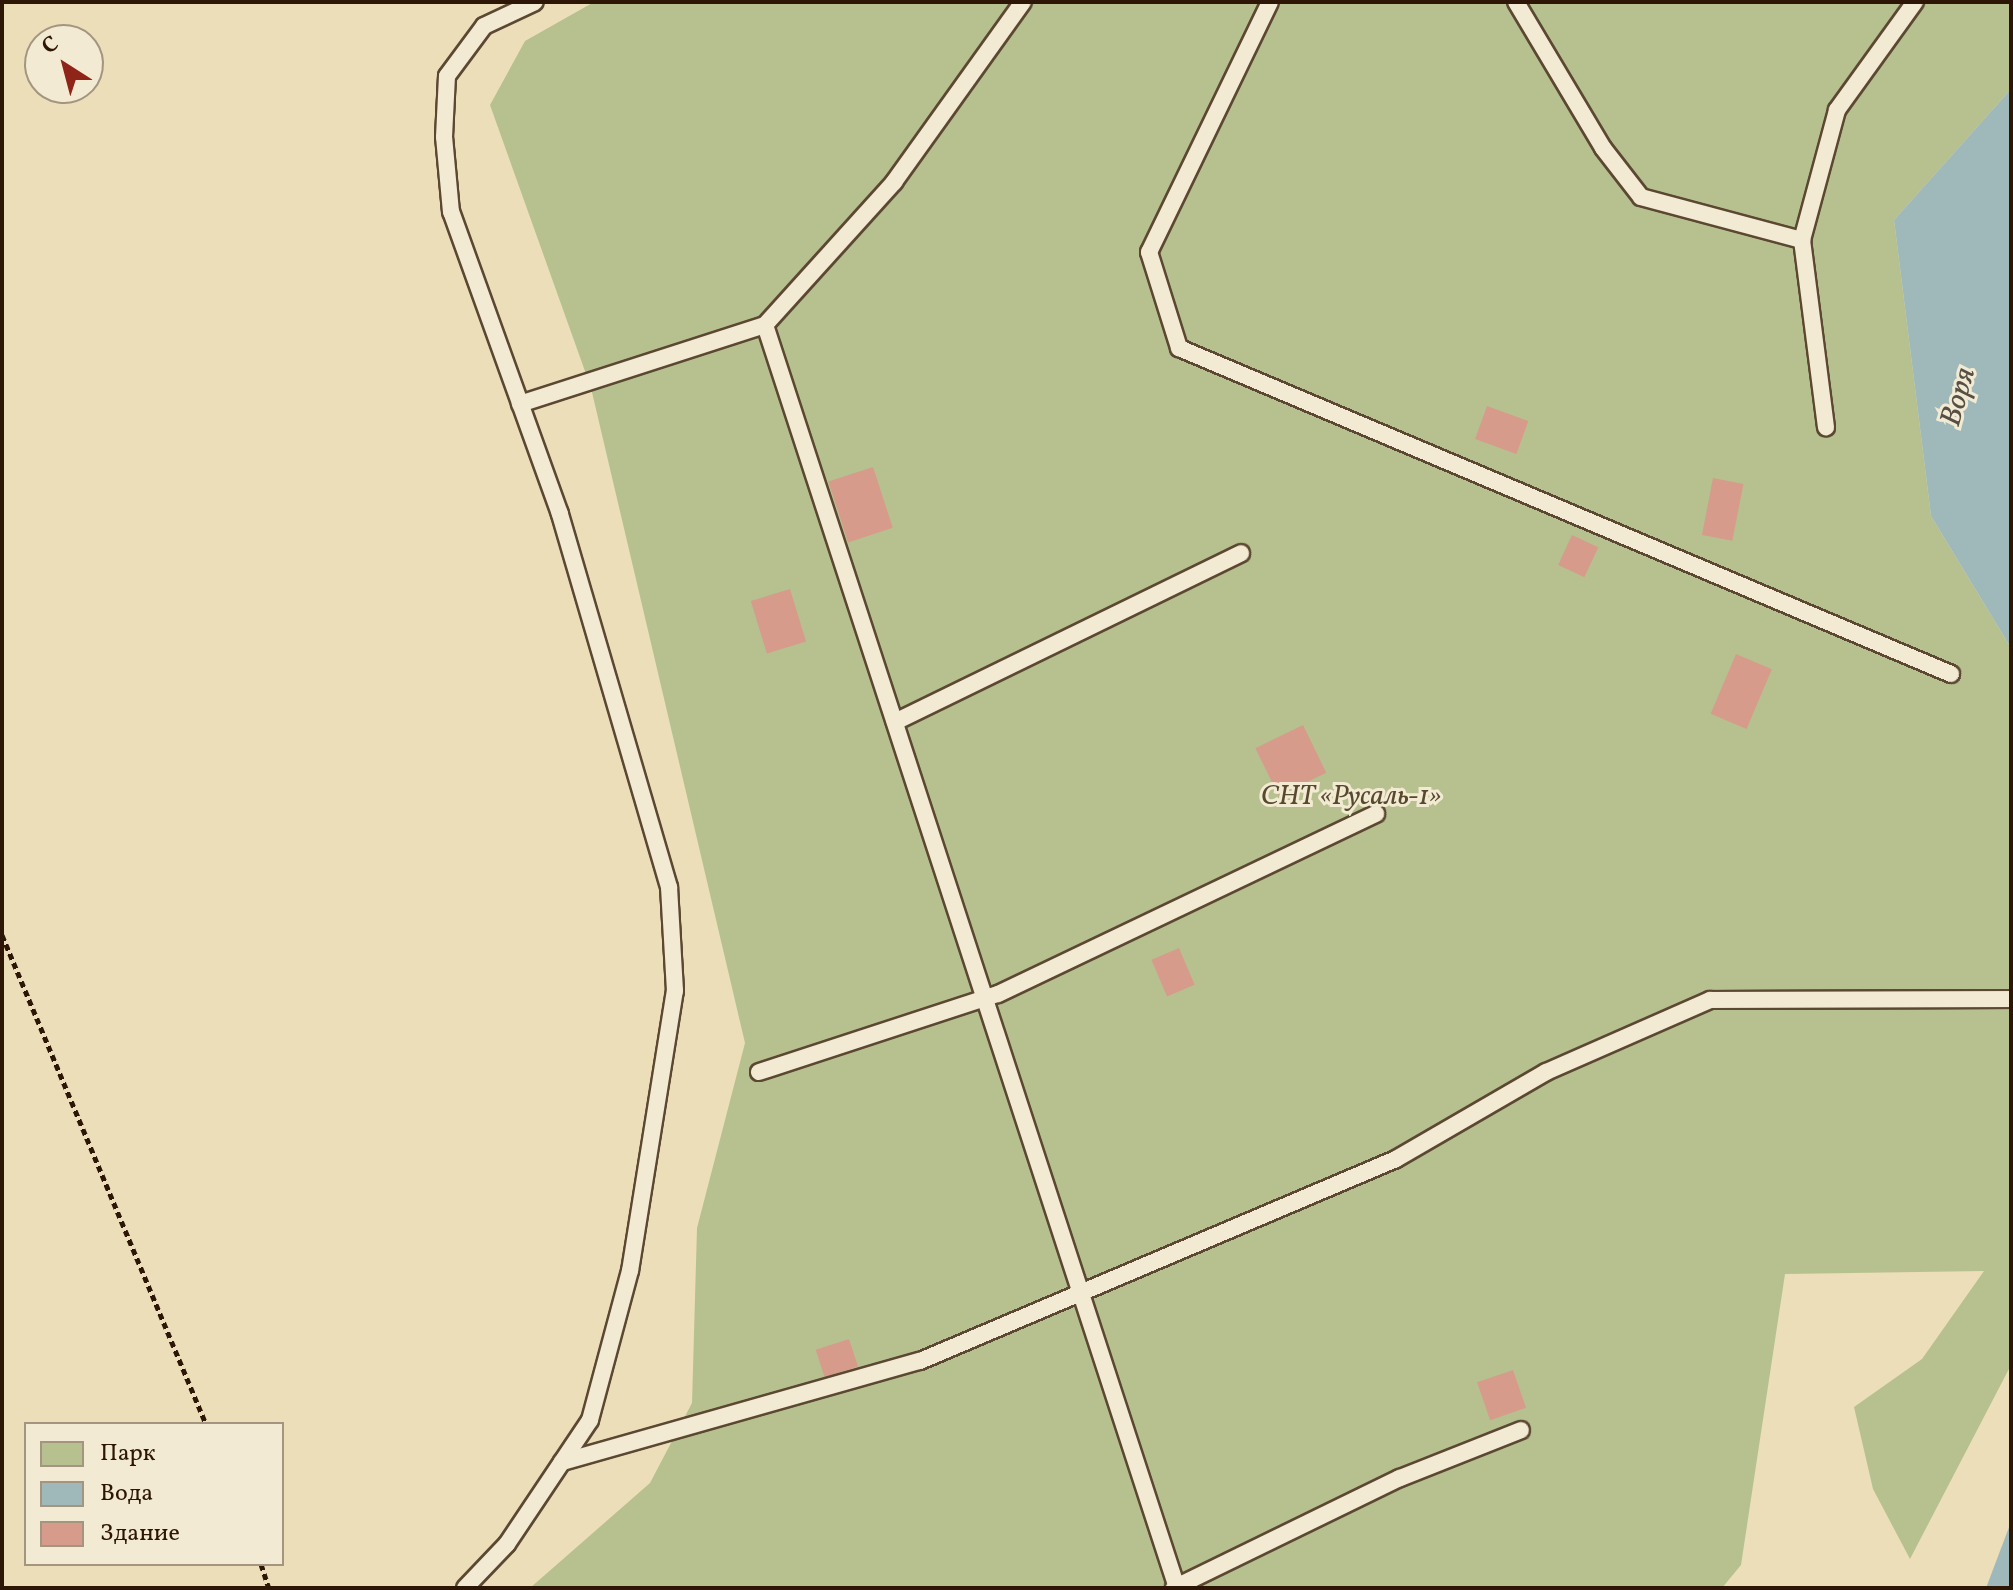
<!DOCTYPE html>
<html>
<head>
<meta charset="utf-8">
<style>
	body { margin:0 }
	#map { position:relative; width:2013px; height:1590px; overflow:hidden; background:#ebdeb9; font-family:Vollkorn,serif }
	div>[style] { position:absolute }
	.green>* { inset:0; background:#b7c18f }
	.water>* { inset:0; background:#9fb9bb }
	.building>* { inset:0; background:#d69b8b; transform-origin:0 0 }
	.path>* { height:5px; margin-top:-2.5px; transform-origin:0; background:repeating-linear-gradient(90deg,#2d1605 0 6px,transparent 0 10px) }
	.roads { filter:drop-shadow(2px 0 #5c4832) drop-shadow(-2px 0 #5c4832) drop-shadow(0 2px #5c4832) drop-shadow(0 -2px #5c4832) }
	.service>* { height:16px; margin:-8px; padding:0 8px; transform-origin:8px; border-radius:8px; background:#f2ead2 }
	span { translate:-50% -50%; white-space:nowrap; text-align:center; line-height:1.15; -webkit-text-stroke:6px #f2ead2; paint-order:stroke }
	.park-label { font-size:28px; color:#56492e; font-style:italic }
	.water-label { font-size:30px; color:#554f45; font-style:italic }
	.frame { position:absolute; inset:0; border:4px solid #2d1605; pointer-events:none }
	.legend { position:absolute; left:24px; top:1422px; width:260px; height:144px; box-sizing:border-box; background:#f2ead2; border:2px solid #a39580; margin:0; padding:10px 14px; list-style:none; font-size:24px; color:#2d1605 }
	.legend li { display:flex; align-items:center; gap:16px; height:40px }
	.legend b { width:40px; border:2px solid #a39580 }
	.north { position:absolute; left:24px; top:24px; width:80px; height:80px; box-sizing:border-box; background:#f2ead2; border:2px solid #a39580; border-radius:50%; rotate:324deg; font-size:22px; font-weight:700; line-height:32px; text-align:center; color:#2d1605 }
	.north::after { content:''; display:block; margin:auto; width:28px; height:36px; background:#8f2418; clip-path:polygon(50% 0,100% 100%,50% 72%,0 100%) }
</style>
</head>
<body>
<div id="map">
	<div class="green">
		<div style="clip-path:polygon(594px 2px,2011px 2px,2011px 89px,1894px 220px,1931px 516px,2011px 648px,2011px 1365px,1910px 1559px,1873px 1489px,1854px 1407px,1922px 1359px,1984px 1271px,1785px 1274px,1741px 1565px,1722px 1588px,530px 1588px,650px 1483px,692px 1403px,697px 1228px,745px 1043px,591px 388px,490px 105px,525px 41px)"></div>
	</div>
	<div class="water">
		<div style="clip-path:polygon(2011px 89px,2011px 648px,1931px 516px,1894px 220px)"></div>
		<div style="clip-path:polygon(2011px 1522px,2011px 1588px,1986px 1588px)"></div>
	</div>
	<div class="building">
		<div style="left:1487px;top:406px;width:44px;height:35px;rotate:20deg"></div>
		<div style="left:873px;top:467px;width:64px;height:47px;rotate:72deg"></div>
		<div style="left:1713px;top:478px;width:31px;height:58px;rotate:11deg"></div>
		<div style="left:1572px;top:535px;width:29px;height:33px;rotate:25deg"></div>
		<div style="left:790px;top:589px;width:55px;height:41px;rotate:73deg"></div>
		<div style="left:1736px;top:654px;width:39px;height:65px;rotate:23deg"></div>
		<div style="left:1303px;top:725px;width:53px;height:53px;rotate:64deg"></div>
		<div style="left:1179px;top:948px;width:40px;height:30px;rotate:67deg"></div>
		<div style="left:849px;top:1339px;width:29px;height:35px;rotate:72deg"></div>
		<div style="left:1513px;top:1370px;width:40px;height:38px;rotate:71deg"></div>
	</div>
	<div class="path">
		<div style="left:2px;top:935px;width:530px;rotate:67.36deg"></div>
		<div style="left:261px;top:1564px;width:25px;rotate:72deg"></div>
	</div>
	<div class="roads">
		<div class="service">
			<div style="left:1270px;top:2px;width:278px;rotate:115.8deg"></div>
			<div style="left:1149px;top:252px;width:101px;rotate:72.6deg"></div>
			<div style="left:1179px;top:348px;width:838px;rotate:22.89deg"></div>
			<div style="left:1516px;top:2px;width:170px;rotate:59.2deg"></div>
			<div style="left:1603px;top:148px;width:62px;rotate:52.2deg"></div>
			<div style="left:1641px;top:197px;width:167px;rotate:15deg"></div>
			<div style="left:1802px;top:240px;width:135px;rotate:-74.9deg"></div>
			<div style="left:1837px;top:110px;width:133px;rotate:-54.2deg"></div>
			<div style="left:1802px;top:240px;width:189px;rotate:82.7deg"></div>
			<div style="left:765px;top:325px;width:193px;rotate:-47.9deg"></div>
			<div style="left:894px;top:182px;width:221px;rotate:-54.4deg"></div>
			<div style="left:520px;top:404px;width:257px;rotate:-17.9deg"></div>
			<div style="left:765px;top:325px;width:1329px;rotate:71.93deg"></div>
			<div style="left:895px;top:722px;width:385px;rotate:-26deg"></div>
			<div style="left:759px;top:1072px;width:251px;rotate:-18.1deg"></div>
			<div style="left:998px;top:994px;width:419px;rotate:-25.5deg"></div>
			<div style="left:562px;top:1462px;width:372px;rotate:-15.8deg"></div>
			<div style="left:920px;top:1361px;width:517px;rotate:-22.99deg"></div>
			<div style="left:1396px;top:1159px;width:173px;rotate:-30.1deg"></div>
			<div style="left:1546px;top:1072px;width:179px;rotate:-23.7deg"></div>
			<div style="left:1710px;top:1000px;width:301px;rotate:-0.2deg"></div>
			<div style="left:465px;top:1588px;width:61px;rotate:-46.3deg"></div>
			<div style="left:507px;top:1544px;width:149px;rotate:-56.2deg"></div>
			<div style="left:590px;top:1420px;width:154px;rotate:-75deg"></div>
			<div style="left:630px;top:1271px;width:284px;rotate:-80.9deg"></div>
			<div style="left:675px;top:991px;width:104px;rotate:-93.3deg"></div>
			<div style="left:669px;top:887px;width:389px;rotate:-106.3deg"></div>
			<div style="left:560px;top:514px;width:321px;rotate:-109.8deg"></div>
			<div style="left:451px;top:212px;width:75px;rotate:-95.3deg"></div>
			<div style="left:444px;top:137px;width:61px;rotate:-87.2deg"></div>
			<div style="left:447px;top:76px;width:62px;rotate:-53.5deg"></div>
			<div style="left:484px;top:26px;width:56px;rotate:-25.2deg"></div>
			<div style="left:1174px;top:1588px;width:251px;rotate:-26deg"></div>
			<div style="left:1400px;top:1478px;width:130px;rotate:-21.6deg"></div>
		</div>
	</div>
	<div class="park-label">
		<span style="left:1351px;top:797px">СНТ «Русаль-1»</span>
	</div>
	<div class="water-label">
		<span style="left:1959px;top:397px;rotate:-74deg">Воря</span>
	</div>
	<div class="frame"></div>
	<ul class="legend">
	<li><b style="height:22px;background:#b7c18f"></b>Парк</li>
	<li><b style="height:22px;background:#9fb9bb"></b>Вода</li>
	<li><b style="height:22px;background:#d69b8b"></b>Здание</li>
	</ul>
	<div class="north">С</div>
</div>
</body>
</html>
